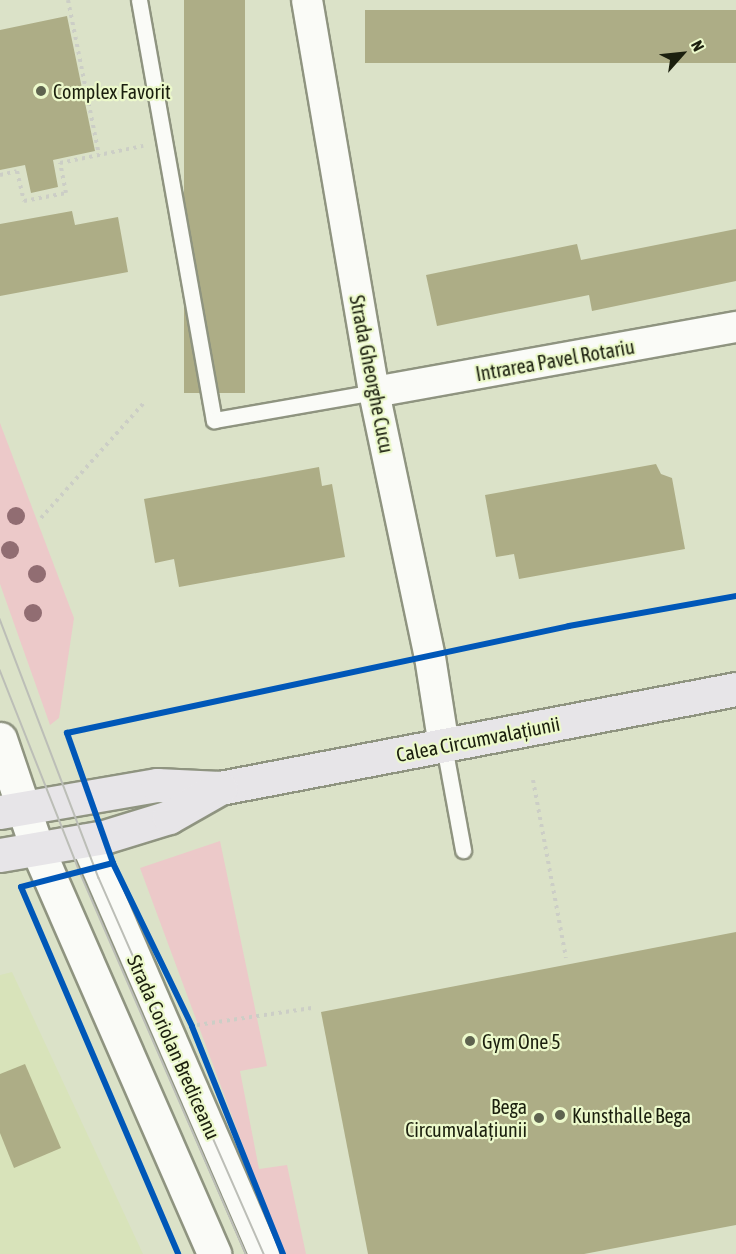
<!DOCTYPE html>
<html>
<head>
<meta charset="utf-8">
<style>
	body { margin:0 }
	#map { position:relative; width:736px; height:1254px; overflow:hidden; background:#dbe2c8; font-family:"Asap Condensed",sans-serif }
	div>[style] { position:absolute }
	.built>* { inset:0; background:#d8e3ba }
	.green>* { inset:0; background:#ecc9c9 }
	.building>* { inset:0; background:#adad86; transform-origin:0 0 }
	.path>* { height:4px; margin-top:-2px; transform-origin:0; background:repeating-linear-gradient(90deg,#cccec6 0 3px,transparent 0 7.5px) }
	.roads { filter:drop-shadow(2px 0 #8f9480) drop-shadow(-2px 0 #8f9480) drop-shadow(0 2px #8f9480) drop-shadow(0 -2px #8f9480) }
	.lane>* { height:15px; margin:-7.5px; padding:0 7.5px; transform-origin:7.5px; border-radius:7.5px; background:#fafbf7 }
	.street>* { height:30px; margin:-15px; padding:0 15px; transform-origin:15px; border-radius:15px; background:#fafbf7 }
	.secondary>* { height:33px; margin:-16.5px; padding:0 16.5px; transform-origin:16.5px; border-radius:16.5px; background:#fafbf7 }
	.primary>* { height:33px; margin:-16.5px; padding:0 16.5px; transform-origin:16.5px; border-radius:16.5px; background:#e7e5e8 }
	.tram>* { height:1.5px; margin:-0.75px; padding:0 0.75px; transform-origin:0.75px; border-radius:0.75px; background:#bcbeb7 }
	.cycleway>* { height:6px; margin:-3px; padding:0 3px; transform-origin:3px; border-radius:3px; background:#0057b8 }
	.trees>* { width:18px; height:18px; margin:-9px; border-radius:50%; background:#916d72 }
	.dots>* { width:16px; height:16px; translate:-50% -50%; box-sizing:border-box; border:3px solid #ecf9cb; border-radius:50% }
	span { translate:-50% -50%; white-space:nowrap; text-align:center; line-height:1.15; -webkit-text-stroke:4.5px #ecf9cb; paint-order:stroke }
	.poi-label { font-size:20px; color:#1b1f0e }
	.left { translate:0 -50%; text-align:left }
	.right { translate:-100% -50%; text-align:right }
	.street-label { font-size:20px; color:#1b1f0e }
	.north { position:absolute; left:652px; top:24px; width:60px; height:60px; -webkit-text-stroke:4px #ecf9cb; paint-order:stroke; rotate:63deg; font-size:16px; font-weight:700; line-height:24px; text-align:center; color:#1b1f0e }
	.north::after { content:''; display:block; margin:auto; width:21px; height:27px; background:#1b1f0e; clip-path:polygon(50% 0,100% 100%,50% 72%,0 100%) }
</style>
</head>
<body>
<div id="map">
	<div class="built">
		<div style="clip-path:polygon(12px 972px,143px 1254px,0 1254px,0 975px)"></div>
	</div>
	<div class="green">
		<div style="clip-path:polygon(0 423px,74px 618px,59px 718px,50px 725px,0 584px)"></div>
		<div style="clip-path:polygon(220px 841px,267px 1066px,240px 1071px,259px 1169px,287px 1165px,306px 1254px,283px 1254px,140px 868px)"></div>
	</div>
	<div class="building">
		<div style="left:184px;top:0;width:61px;height:393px"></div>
		<div style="left:736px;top:10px;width:53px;height:371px;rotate:90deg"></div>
		<div style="clip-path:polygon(67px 16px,95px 151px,53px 160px,58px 187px,31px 193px,25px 165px,0 170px,0 30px)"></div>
		<div style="clip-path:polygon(72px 211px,75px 225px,118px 217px,128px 272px,0 296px,0 224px)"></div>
		<div style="clip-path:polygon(736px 229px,736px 281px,592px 311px,589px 295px,437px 326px,426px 275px,577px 244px,581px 260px)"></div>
		<div style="clip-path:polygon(656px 464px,661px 474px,672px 478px,685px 549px,519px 579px,514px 554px,496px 557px,485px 495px)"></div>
		<div style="clip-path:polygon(319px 467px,322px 486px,332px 484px,345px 557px,179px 587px,174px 559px,155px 563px,144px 499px)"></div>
		<div style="clip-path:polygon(736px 932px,736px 1225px,584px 1254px,368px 1254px,321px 1012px)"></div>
		<div style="clip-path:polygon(25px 1064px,61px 1148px,14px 1168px,0 1133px,0 1074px)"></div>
	</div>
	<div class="path">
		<div style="left:68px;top:0;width:158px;rotate:78.7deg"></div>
		<div style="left:0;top:175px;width:17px;rotate:-13deg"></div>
		<div style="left:17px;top:171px;width:31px;rotate:77deg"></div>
		<div style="left:24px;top:201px;width:43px;rotate:-10.8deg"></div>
		<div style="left:66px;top:193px;width:31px;rotate:-101deg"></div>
		<div style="left:60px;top:163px;width:85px;rotate:-11.6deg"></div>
		<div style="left:41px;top:518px;width:154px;rotate:-48.2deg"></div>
		<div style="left:533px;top:780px;width:181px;rotate:79.5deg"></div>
		<div style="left:197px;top:1025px;width:116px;rotate:-8.4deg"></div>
	</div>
	<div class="roads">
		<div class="lane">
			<div style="left:139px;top:0;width:427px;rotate:79.9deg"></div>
			<div style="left:214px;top:420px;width:162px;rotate:-9.9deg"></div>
			<div style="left:444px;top:746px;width:106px;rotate:79.6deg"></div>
		</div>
		<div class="street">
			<div style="left:307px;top:0;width:398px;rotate:80.3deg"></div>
			<div style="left:374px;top:392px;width:271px;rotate:78.1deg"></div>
			<div style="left:430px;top:657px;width:90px;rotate:81.1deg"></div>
			<div style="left:374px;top:392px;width:368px;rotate:-10.2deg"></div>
			<div style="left:85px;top:840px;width:451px;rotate:66.6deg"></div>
		</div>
		<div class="secondary">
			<div style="left:0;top:739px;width:115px;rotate:71.3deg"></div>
			<div style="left:37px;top:848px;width:443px;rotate:66.4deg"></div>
		</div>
		<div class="primary">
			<div style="left:0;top:812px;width:159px;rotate:-9.8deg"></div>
			<div style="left:157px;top:785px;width:63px;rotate:2.7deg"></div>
			<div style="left:220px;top:788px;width:525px;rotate:-10.86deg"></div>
			<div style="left:0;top:855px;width:106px;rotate:-9.8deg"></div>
			<div style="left:104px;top:837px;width:68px;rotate:-17.1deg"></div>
			<div style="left:169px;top:817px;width:59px;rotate:-29.6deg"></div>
		</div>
	</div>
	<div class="tram">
		<div style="left:0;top:619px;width:277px;rotate:69.1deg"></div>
		<div style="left:99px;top:878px;width:411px;rotate:66.3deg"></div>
		<div style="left:0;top:670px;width:217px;rotate:68.4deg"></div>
		<div style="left:80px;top:872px;width:417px;rotate:66.5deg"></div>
	</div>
	<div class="cycleway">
		<div style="left:113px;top:863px;width:95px;rotate:165.4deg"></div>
		<div style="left:21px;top:887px;width:399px;rotate:66.8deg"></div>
		<div style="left:283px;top:1254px;width:245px;rotate:-111.8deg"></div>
		<div style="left:192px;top:1026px;width:181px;rotate:-115.9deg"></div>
		<div style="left:113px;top:863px;width:138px;rotate:-109.5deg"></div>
		<div style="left:67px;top:733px;width:513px;rotate:-12.03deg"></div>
		<div style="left:569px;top:626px;width:170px;rotate:-10.2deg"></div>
	</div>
	<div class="trees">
		<div style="left:16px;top:516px"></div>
		<div style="left:10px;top:550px"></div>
		<div style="left:37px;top:574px"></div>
		<div style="left:33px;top:613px"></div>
	</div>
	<div class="dots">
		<div style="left:41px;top:91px;background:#5e634f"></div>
		<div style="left:470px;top:1041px;background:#5e634f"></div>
		<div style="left:560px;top:1115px;background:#5e634f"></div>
		<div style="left:539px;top:1118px;background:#5e634f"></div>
	</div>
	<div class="poi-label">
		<span class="left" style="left:53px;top:91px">Complex Favorit</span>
		<span class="left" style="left:482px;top:1041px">Gym One 5</span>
		<span class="right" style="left:527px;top:1118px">Bega<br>Circumvalațiunii</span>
		<span class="left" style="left:572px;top:1115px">Kunsthalle Bega</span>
	</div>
	<div class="street-label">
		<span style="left:555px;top:360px;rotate:-10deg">Intrarea Pavel Rotariu</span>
		<span style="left:372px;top:374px;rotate:79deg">Strada Gheorghe Cucu</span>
		<span style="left:478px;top:739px;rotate:-11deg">Calea Circumvalațiunii</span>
		<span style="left:174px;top:1047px;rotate:66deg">Strada Coriolan Brediceanu</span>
	</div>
	<div class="north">N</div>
</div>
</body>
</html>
